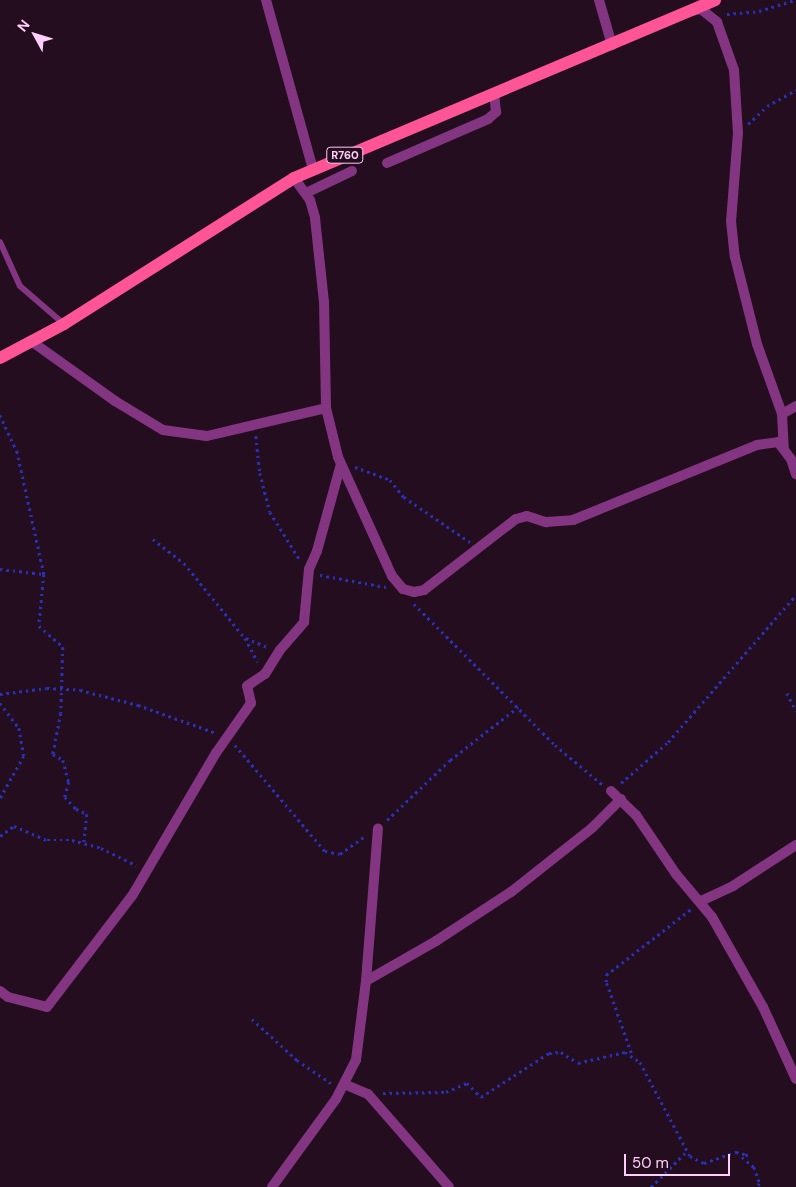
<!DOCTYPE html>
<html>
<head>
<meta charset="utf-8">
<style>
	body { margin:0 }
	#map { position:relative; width:796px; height:1187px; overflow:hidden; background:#230d1f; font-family:"DM Sans",sans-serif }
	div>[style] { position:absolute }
	.path>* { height:2.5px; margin-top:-1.25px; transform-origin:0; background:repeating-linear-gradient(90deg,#2832b9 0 2.5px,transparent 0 6.5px) }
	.service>* { height:6px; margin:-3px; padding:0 3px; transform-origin:3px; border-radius:3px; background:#843582 }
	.minor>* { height:10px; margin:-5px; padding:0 5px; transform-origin:5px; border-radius:5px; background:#843582 }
	.primary>* { height:12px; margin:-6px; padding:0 6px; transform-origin:6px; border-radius:6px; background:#ff5596 }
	span { translate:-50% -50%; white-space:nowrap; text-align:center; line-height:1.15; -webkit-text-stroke:4px #230d1f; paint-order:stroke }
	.shield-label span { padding:1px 4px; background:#230d1f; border:1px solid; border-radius:4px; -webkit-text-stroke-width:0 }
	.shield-label { font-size:11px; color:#ffcefa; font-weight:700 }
	.north { position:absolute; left:10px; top:10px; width:50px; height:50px; -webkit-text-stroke:4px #230d1f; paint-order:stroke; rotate:309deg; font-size:14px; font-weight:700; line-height:20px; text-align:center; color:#ffcefa }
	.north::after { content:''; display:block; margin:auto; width:18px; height:22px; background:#ffcefa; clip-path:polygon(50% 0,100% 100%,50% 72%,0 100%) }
	.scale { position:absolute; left:624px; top:1154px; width:106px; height:22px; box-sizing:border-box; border:2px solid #ffcefa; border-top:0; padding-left:6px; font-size:15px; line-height:18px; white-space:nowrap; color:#ffcefa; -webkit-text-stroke:4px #230d1f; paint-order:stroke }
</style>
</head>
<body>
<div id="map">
	<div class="path">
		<div style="left:727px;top:14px;width:32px;rotate:-5deg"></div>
		<div style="left:759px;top:11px;width:39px;rotate:-17deg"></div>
		<div style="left:748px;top:124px;width:26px;rotate:-43deg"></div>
		<div style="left:767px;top:106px;width:33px;rotate:-29deg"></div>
		<div style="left:0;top:415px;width:40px;rotate:65deg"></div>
		<div style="left:17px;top:451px;width:126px;rotate:77.6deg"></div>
		<div style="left:44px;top:574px;width:52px;rotate:95.5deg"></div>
		<div style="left:39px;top:626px;width:32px;rotate:41deg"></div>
		<div style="left:63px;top:647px;width:66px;rotate:91.7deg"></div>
		<div style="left:61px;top:713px;width:42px;rotate:101deg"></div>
		<div style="left:53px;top:754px;width:12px;rotate:31deg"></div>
		<div style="left:63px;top:760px;width:23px;rotate:75deg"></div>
		<div style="left:69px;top:782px;width:16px;rotate:105deg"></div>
		<div style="left:65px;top:797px;width:16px;rotate:47deg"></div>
		<div style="left:76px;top:809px;width:12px;rotate:24deg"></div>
		<div style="left:87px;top:814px;width:28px;rotate:96deg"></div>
		<div style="left:256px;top:436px;width:37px;rotate:84deg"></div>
		<div style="left:260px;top:473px;width:40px;rotate:75.6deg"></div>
		<div style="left:270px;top:512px;width:57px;rotate:58deg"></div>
		<div style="left:355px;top:467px;width:37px;rotate:20deg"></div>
		<div style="left:390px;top:480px;width:22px;rotate:51deg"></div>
		<div style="left:404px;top:497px;width:80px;rotate:34.3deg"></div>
		<div style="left:153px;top:539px;width:39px;rotate:38deg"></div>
		<div style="left:184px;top:563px;width:97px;rotate:50.9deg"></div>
		<div style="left:245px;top:638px;width:27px;rotate:62deg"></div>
		<div style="left:0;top:569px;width:43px;rotate:6.6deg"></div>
		<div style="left:320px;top:575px;width:67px;rotate:10.3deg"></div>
		<div style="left:414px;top:604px;width:199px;rotate:45deg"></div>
		<div style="left:555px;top:745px;width:62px;rotate:39.8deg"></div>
		<div style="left:246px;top:638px;width:25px;rotate:23deg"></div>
		<div style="left:787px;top:693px;width:20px;rotate:63deg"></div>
		<div style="left:0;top:694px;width:47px;rotate:-7.3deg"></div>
		<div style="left:47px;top:688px;width:33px;rotate:3deg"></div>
		<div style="left:80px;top:690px;width:60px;rotate:14.5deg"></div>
		<div style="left:138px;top:705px;width:83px;rotate:19.7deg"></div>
		<div style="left:0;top:703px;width:31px;rotate:53deg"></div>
		<div style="left:19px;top:728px;width:28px;rotate:80deg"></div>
		<div style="left:24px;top:756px;width:49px;rotate:119.2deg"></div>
		<div style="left:235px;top:745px;width:139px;rotate:49.7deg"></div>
		<div style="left:325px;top:851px;width:15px;rotate:11deg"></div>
		<div style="left:340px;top:854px;width:32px;rotate:-36deg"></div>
		<div style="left:621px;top:783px;width:62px;rotate:-41.1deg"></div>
		<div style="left:668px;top:742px;width:195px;rotate:-49deg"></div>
		<div style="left:387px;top:820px;width:87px;rotate:-43.6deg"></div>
		<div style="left:450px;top:760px;width:86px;rotate:-37.9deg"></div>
		<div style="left:0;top:836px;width:17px;rotate:-36deg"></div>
		<div style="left:14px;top:826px;width:36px;rotate:23deg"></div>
		<div style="left:47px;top:840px;width:25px"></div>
		<div style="left:72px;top:840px;width:30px;rotate:15deg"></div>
		<div style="left:101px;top:848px;width:39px;rotate:26deg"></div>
		<div style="left:252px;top:1019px;width:61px;rotate:42.3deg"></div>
		<div style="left:297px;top:1060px;width:41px;rotate:34.1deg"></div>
		<div style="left:631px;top:1053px;width:75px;rotate:-109.4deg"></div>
		<div style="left:606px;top:982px;width:7px;rotate:-90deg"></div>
		<div style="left:606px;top:975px;width:108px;rotate:-37.8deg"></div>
		<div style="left:383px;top:1093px;width:63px;rotate:-0.9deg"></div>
		<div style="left:446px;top:1092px;width:23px;rotate:-23deg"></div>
		<div style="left:467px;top:1083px;width:20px;rotate:45deg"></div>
		<div style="left:481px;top:1097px;width:81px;rotate:-32.9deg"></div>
		<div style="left:549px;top:1053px;width:12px;rotate:-5deg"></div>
		<div style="left:561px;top:1052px;width:20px;rotate:33deg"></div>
		<div style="left:578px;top:1063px;width:48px;rotate:-13.2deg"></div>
		<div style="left:625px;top:1052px;width:18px;rotate:34deg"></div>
		<div style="left:640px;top:1062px;width:106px;rotate:62deg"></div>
		<div style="left:690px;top:1156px;width:16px;rotate:27deg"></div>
		<div style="left:704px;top:1163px;width:34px;rotate:-19deg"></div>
		<div style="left:736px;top:1152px;width:12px;rotate:14deg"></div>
		<div style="left:748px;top:1155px;width:6px;rotate:162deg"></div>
		<div style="left:742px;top:1157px;width:16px;rotate:40deg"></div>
		<div style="left:754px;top:1167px;width:18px;rotate:71deg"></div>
		<div style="left:760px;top:1184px;width:5px;rotate:143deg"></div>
		<div style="left:651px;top:1187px;width:51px;rotate:-45deg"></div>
	</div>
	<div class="service">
		<div style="left:0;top:242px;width:48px;rotate:65.6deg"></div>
		<div style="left:20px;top:286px;width:58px;rotate:40.8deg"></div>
	</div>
	<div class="minor">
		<div style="left:266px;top:0;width:175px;rotate:74.5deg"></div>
		<div style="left:599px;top:0;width:47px;rotate:73.9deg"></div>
		<div style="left:691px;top:11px;width:10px;rotate:-11deg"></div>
		<div style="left:701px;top:9px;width:21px;rotate:39deg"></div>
		<div style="left:717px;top:22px;width:51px;rotate:70.5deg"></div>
		<div style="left:734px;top:70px;width:63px;rotate:86.4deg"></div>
		<div style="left:738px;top:133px;width:88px;rotate:94.5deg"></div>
		<div style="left:731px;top:221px;width:36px;rotate:84deg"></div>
		<div style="left:735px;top:257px;width:90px;rotate:75.8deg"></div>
		<div style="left:757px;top:344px;width:74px;rotate:70.3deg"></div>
		<div style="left:782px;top:414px;width:33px;rotate:87deg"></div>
		<div style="left:387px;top:163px;width:110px;rotate:-23.5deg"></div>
		<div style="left:488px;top:119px;width:11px;rotate:-41deg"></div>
		<div style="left:496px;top:112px;width:19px;rotate:-96deg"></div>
		<div style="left:294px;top:178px;width:27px;rotate:54deg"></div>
		<div style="left:310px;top:200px;width:19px;rotate:74deg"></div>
		<div style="left:315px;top:218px;width:84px;rotate:83.9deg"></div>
		<div style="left:324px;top:302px;width:106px;rotate:88.9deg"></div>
		<div style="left:326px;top:408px;width:50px;rotate:76.2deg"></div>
		<div style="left:338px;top:457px;width:131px;rotate:65.6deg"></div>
		<div style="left:392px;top:576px;width:17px;rotate:50deg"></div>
		<div style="left:403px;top:589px;width:11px;rotate:15deg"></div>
		<div style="left:414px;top:592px;width:10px;rotate:-11deg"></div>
		<div style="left:424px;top:590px;width:116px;rotate:-37.7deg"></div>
		<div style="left:516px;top:519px;width:11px;rotate:-15deg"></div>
		<div style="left:527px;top:516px;width:20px;rotate:18deg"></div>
		<div style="left:546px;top:522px;width:27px;rotate:-4deg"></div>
		<div style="left:573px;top:520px;width:199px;rotate:-22.2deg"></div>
		<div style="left:757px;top:445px;width:21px;rotate:-8deg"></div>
		<div style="left:778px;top:442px;width:21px;rotate:53deg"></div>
		<div style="left:791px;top:459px;width:16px;rotate:72deg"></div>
		<div style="left:306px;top:193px;width:51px;rotate:-25.6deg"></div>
		<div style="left:31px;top:341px;width:103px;rotate:35.5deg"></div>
		<div style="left:115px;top:401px;width:56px;rotate:31.1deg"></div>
		<div style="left:163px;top:430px;width:44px;rotate:7.8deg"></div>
		<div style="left:207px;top:436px;width:122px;rotate:-13.2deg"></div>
		<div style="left:782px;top:414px;width:16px;rotate:-30deg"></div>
		<div style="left:611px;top:791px;width:35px;rotate:44deg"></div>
		<div style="left:636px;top:815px;width:71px;rotate:55.9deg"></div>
		<div style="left:676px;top:874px;width:56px;rotate:50.1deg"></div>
		<div style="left:712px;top:917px;width:103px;rotate:60.5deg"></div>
		<div style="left:763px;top:1007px;width:79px;rotate:65.4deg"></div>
		<div style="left:701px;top:901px;width:35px;rotate:-25deg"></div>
		<div style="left:733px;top:886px;width:75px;rotate:-33.1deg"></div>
		<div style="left:366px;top:981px;width:81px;rotate:-29.7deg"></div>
		<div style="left:436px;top:941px;width:90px;rotate:-33.2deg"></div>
		<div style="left:511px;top:892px;width:103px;rotate:-38.3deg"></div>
		<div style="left:592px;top:828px;width:41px;rotate:-45deg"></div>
		<div style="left:0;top:991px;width:10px;rotate:37deg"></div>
		<div style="left:8px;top:997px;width:40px;rotate:14.4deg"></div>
		<div style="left:47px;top:1007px;width:140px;rotate:-52.6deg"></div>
		<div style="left:132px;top:896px;width:166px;rotate:-59.6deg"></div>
		<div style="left:216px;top:753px;width:61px;rotate:-55deg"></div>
		<div style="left:251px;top:703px;width:17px;rotate:-103deg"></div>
		<div style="left:247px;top:686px;width:22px;rotate:-34deg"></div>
		<div style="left:265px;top:674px;width:28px;rotate:-58deg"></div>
		<div style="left:280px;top:650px;width:37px;rotate:-49deg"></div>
		<div style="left:304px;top:622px;width:53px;rotate:-84.6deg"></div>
		<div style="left:309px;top:569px;width:20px;rotate:-66deg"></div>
		<div style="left:317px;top:551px;width:90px;rotate:-74.6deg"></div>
		<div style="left:344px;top:1084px;width:26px;rotate:23deg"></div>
		<div style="left:368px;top:1094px;width:123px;rotate:48.9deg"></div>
		<div style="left:272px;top:1187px;width:109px;rotate:-54deg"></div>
		<div style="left:336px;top:1099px;width:44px;rotate:-62.9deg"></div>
		<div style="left:356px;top:1060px;width:80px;rotate:-82.8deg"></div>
		<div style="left:366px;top:981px;width:153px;rotate:-85.5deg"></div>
	</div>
	<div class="primary">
		<div style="left:0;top:358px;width:72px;rotate:-28deg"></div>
		<div style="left:64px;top:324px;width:272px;rotate:-32.4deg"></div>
		<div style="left:294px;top:178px;width:457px;rotate:-22.9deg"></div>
	</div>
	<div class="shield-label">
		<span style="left:345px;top:155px">R760</span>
	</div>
	<div class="north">N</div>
	<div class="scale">50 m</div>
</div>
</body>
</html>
